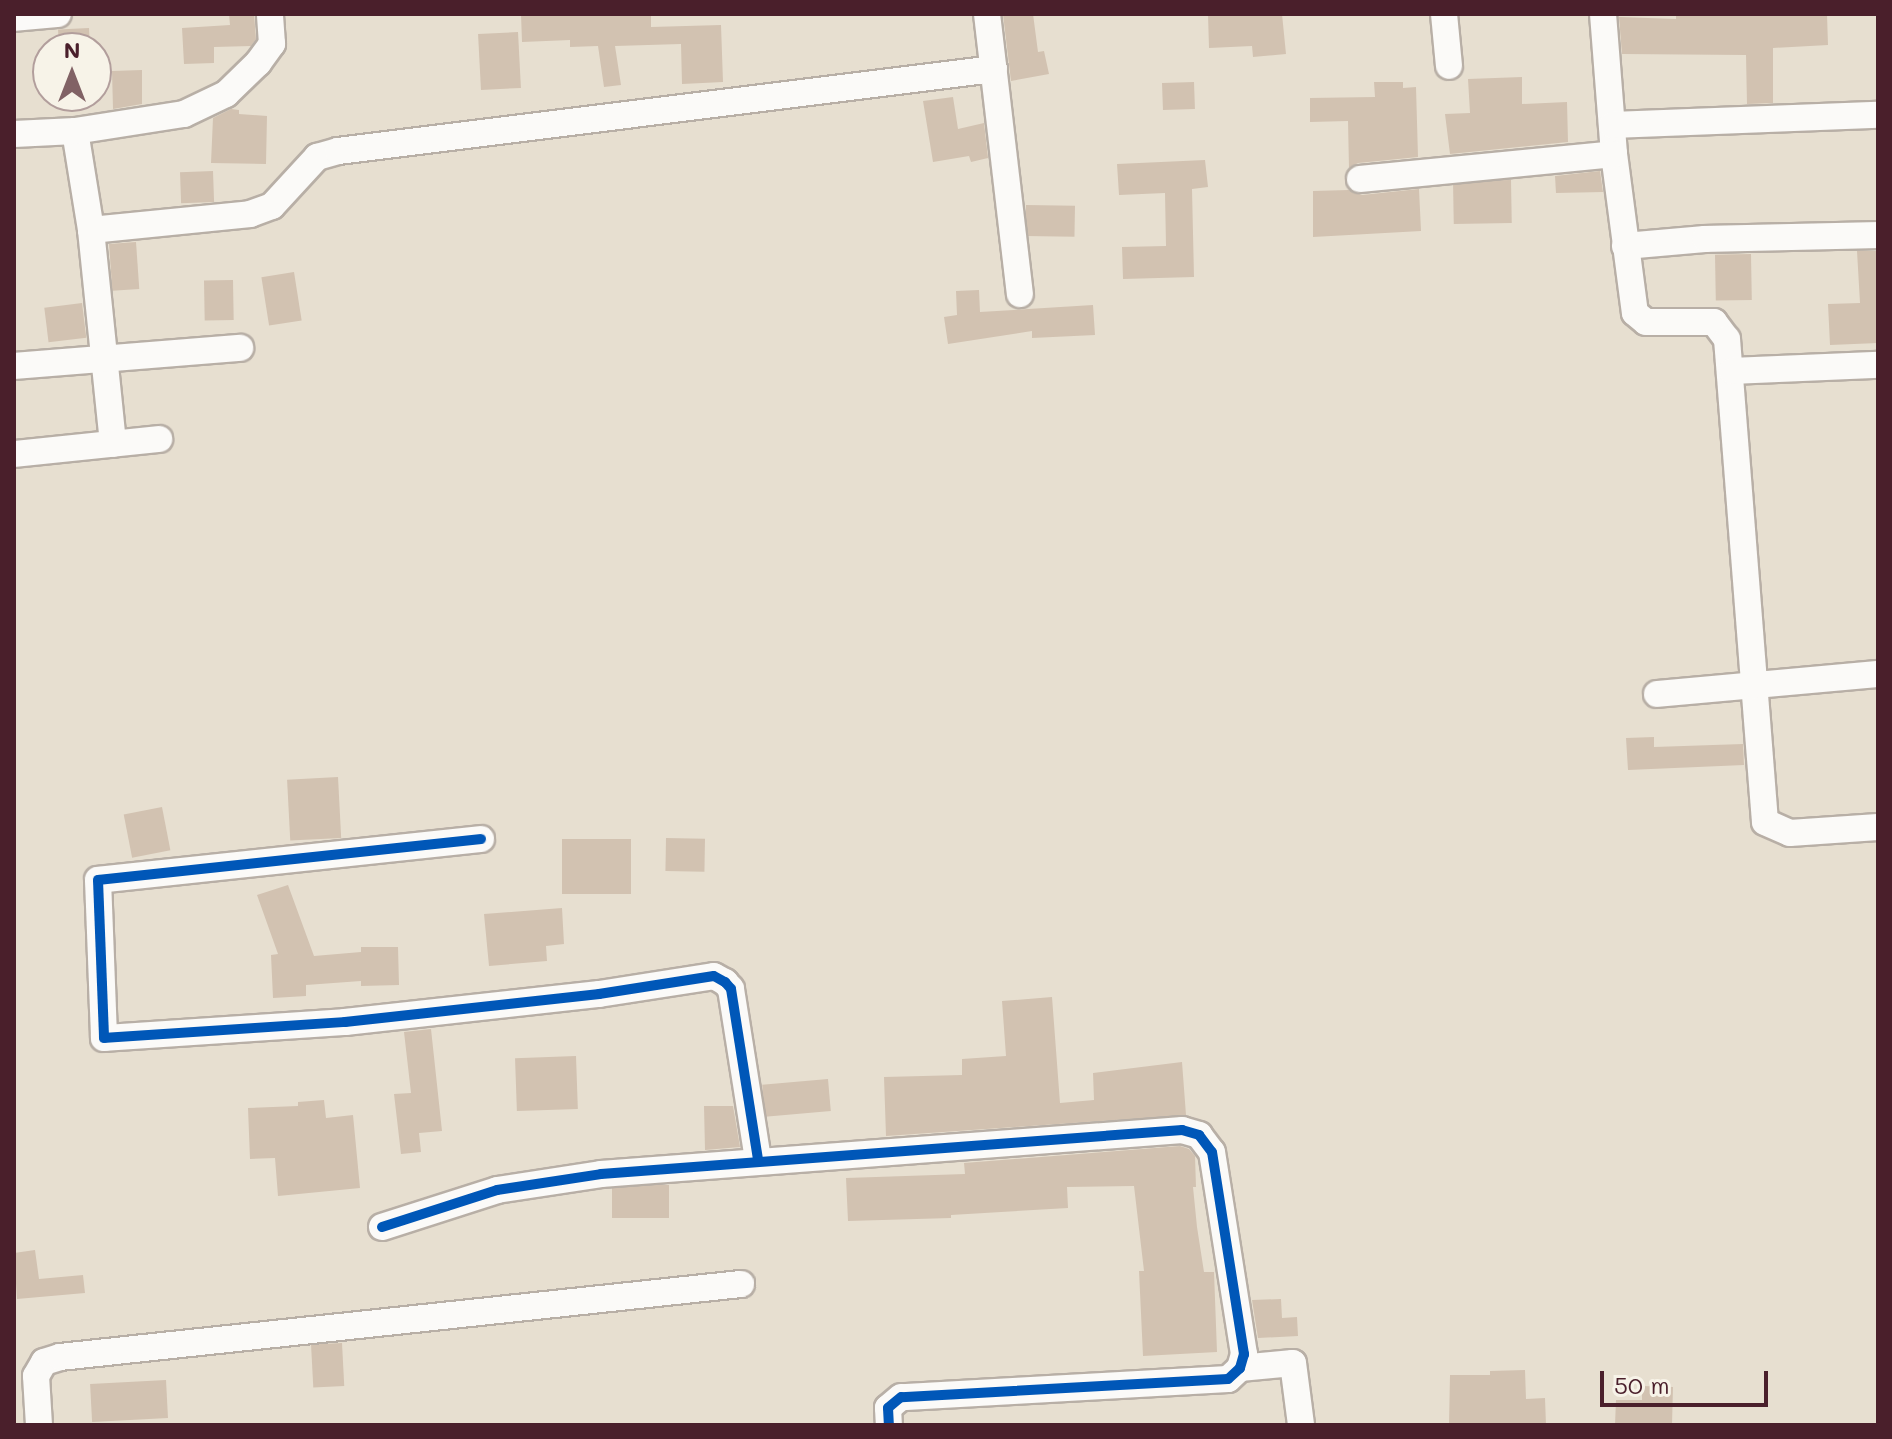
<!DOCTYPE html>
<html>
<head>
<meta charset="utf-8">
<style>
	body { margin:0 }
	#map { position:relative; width:1892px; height:1439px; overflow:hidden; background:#e7dfd0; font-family:Mali,sans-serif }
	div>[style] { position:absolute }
	.building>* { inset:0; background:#d2c2b1; transform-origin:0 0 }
	.roads { filter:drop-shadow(2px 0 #b8afa6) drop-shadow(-2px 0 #b8afa6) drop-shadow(0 2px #b8afa6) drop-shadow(0 -2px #b8afa6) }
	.minor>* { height:26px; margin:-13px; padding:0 13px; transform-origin:13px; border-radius:13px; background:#fbfaf8 }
	.cycleway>* { height:10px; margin:-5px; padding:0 5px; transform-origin:5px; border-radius:5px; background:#0057b8 }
	span { translate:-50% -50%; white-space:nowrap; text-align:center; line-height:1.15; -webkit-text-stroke:7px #f7f3e8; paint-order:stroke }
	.frame { position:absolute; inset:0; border:16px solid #4a1f2b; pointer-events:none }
	.north { position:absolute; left:32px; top:32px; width:80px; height:80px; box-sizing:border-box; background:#f7f3e8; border:2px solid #b29e9c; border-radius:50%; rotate:0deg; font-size:22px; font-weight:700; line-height:32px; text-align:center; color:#4a1f2b }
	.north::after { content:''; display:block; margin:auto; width:28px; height:36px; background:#816265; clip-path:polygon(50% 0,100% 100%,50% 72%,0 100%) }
	.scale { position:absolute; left:1600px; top:1371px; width:168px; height:36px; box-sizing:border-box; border:4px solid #4a1f2b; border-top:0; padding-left:10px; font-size:24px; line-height:28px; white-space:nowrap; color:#4a1f2b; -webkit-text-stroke:6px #f7f3e8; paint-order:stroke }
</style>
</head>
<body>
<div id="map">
	<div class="building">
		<div style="clip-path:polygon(229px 14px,254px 14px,256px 39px,251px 46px,214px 47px,214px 63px,184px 64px,182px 28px,230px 25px)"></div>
		<div style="clip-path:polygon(521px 14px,651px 14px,651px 27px,721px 25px,723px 82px,682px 84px,681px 44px,615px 46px,621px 85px,604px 87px,598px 46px,570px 47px,570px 40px,522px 42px)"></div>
		<div style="clip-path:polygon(1003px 14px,1033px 14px,1038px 52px,1044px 51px,1049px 74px,1011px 81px)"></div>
		<div style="clip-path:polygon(1208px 14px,1282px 14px,1286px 54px,1253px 57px,1252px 46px,1209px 48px)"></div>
		<div style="clip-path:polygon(1676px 14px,1827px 14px,1828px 45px,1773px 48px,1773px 103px,1747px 104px,1746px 55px,1622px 54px,1619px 17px,1676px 19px)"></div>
		<div style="left:89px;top:28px;width:20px;height:31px;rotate:87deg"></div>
		<div style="left:518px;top:32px;width:56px;height:40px;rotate:87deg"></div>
		<div style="clip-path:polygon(142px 70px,142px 104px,113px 109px,112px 71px)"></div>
		<div style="clip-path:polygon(1522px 77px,1522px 104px,1567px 102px,1568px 142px,1450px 154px,1445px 114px,1470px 113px,1468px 79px)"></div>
		<div style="left:1194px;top:82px;width:27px;height:32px;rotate:88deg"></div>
		<div style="clip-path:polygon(1374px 82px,1403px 82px,1403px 88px,1416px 87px,1418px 157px,1358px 163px,1349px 168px,1348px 121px,1310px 122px,1310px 98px,1375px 97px)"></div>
		<div style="clip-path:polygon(953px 97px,958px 129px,984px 123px,988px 158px,971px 162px,969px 156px,933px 162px,923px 101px)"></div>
		<div style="clip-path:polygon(231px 109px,239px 110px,239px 114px,267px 116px,266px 164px,211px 163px,213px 118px)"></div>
		<div style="clip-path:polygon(1205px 160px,1208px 187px,1192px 189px,1194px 277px,1123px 279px,1122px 247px,1166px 246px,1165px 193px,1119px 195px,1117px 164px)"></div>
		<div style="left:213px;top:171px;width:31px;height:33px;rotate:88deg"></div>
		<div style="clip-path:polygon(1600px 171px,1603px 192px,1556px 193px,1555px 176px)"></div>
		<div style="left:1511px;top:180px;width:43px;height:58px;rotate:89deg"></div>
		<div style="clip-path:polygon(1419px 189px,1421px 231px,1313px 237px,1313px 191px,1349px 190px,1362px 195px)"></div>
		<div style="left:1026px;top:205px;width:49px;height:31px;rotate:1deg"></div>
		<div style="left:136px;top:242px;width:47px;height:27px;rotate:86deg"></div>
		<div style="clip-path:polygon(1857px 251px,1878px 251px,1878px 343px,1830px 345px,1828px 304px,1860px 303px)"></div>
		<div style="left:1751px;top:254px;width:46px;height:36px;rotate:89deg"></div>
		<div style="left:294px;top:272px;width:49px;height:33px;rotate:81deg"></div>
		<div style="left:233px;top:280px;width:40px;height:29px;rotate:89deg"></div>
		<div style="clip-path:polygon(979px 290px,980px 312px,1093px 305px,1095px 335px,1032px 338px,1032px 331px,948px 344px,944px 317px,957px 315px,956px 291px)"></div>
		<div style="left:82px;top:303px;width:35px;height:38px;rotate:83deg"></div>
		<div style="clip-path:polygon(1654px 737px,1654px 747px,1743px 744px,1744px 765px,1628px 770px,1626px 738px)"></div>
		<div style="left:338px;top:777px;width:61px;height:51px;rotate:87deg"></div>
		<div style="left:162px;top:807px;width:44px;height:39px;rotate:79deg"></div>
		<div style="left:666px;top:838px;width:39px;height:33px;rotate:1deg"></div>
		<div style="left:631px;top:839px;width:55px;height:69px;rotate:90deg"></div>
		<div style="clip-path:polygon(288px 885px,314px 956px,361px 952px,361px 947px,398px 947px,399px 985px,361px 986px,361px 981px,306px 985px,306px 996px,273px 998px,271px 955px,278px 954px,257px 895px)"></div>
		<div style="clip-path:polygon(562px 908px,564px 944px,546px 946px,547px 961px,489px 966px,484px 914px)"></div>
		<div style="clip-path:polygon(1052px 997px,1060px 1103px,1094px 1100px,1093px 1073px,1182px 1062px,1186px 1115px,886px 1136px,884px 1077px,962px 1075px,962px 1059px,1006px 1056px,1002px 1001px)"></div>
		<div style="clip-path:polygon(431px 1029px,442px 1131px,419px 1133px,421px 1152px,401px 1154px,394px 1094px,411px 1093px,404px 1032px)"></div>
		<div style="left:576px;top:1056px;width:53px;height:61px;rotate:88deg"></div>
		<div style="left:828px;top:1079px;width:32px;height:66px;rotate:85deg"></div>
		<div style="clip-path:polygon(324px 1100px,326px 1118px,353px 1115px,360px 1188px,278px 1196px,275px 1158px,250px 1159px,248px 1108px,298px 1106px,298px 1102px)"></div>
		<div style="clip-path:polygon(704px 1106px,733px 1106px,740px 1147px,705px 1150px)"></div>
		<div style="clip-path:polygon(1180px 1146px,1189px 1149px,1195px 1156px,1196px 1187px,1193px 1187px,1197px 1227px,1204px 1272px,1214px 1272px,1217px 1352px,1143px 1356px,1139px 1271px,1144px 1271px,1134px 1186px,1067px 1187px,1068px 1208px,951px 1215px,951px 1218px,848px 1221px,846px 1178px,965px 1174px,964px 1163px)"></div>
		<div style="left:669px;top:1185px;width:33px;height:57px;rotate:90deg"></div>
		<div style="clip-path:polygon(35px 1250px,39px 1279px,83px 1275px,85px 1293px,17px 1299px,14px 1253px)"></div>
		<div style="clip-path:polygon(1281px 1299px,1282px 1318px,1297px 1317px,1298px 1336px,1258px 1338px,1252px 1300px)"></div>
		<div style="left:342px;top:1343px;width:43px;height:31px;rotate:87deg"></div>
		<div style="clip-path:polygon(1525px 1370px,1526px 1399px,1545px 1398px,1546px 1425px,1449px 1425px,1450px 1375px,1490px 1375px,1490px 1371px)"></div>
		<div style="left:166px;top:1380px;width:38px;height:76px;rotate:87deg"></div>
		<div style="clip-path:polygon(1642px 1386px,1673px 1387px,1672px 1425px,1615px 1425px,1616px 1400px,1642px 1400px)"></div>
	</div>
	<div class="roads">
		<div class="minor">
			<div style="left:987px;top:14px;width:282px;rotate:83.3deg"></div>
			<div style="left:1444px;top:14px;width:52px;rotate:84.5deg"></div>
			<div style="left:1603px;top:14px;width:140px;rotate:85.5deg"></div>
			<div style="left:1614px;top:154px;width:160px;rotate:82.5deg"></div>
			<div style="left:1635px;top:313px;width:14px;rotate:39deg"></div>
			<div style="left:1646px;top:322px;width:68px"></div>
			<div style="left:1714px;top:322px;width:21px;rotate:53deg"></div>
			<div style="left:1727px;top:339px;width:484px;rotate:85.5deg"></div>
			<div style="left:1765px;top:822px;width:27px;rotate:24deg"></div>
			<div style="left:1790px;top:833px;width:88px;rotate:-3.9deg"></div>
			<div style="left:14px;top:18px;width:44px;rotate:-5.2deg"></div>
			<div style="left:1612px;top:125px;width:266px;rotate:-2.2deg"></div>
			<div style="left:75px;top:131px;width:100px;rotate:80.8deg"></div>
			<div style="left:91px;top:230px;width:215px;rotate:84.1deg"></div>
			<div style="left:14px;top:134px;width:61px;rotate:-2.8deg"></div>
			<div style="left:75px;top:131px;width:110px;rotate:-8.9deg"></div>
			<div style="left:184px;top:114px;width:47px;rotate:-25.5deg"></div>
			<div style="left:226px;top:94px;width:45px;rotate:-44.1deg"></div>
			<div style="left:258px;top:63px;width:24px;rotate:-54deg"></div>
			<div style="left:272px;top:44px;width:30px;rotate:-94deg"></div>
			<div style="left:1360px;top:179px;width:255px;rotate:-5.6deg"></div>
			<div style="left:91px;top:230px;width:160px;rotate:-5.7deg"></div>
			<div style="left:250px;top:214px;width:23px;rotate:-20deg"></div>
			<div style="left:272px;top:206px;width:67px;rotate:-47.4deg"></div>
			<div style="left:317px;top:157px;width:22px;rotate:-16deg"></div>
			<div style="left:338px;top:151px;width:661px;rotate:-7.13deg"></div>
			<div style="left:1625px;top:246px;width:80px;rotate:-5deg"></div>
			<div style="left:1705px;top:239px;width:173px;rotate:-1.3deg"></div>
			<div style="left:14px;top:366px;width:227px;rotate:-4.6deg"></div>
			<div style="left:1732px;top:371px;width:146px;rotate:-2.4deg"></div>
			<div style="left:14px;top:454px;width:146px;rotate:-5.9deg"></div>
			<div style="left:1657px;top:694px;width:222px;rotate:-5.2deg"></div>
			<div style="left:481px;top:839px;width:385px;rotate:173.9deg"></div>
			<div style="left:98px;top:880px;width:158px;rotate:87.8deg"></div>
			<div style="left:104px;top:1038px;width:242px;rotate:-3.8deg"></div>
			<div style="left:345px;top:1022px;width:256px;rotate:-6.3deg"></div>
			<div style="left:599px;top:994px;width:116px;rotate:-8.9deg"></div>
			<div style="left:714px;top:976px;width:13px;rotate:29deg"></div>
			<div style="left:725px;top:982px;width:9px;rotate:49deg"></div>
			<div style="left:731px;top:989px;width:173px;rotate:81deg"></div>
			<div style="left:382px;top:1227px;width:121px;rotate:-17.8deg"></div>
			<div style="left:497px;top:1190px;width:105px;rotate:-8.7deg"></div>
			<div style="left:601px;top:1174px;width:583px;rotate:-4.33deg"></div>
			<div style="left:1182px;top:1130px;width:18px;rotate:16deg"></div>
			<div style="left:1199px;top:1135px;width:21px;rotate:53deg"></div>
			<div style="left:1212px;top:1152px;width:205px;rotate:81deg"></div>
			<div style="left:1244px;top:1354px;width:15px;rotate:106deg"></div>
			<div style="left:1240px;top:1368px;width:16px;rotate:137deg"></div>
			<div style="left:1228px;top:1379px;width:327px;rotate:176.8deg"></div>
			<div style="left:901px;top:1397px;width:17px;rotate:140deg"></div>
			<div style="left:888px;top:1408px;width:17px;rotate:87deg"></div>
			<div style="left:1240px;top:1368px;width:53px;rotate:-5.4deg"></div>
			<div style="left:1293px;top:1363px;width:63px;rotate:82.6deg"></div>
			<div style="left:39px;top:1425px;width:49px;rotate:-93.5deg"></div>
			<div style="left:36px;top:1376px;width:16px;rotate:-60deg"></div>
			<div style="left:44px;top:1362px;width:17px;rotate:-17deg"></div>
			<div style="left:60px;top:1357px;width:685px;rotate:-6.12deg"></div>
		</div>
	</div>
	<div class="cycleway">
		<div style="left:481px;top:839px;width:385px;rotate:173.9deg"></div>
		<div style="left:98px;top:880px;width:158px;rotate:87.8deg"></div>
		<div style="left:104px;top:1038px;width:242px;rotate:-3.8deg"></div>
		<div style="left:345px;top:1022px;width:256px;rotate:-6.3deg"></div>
		<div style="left:599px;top:994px;width:116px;rotate:-8.9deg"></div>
		<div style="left:714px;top:976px;width:13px;rotate:29deg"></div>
		<div style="left:725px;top:982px;width:9px;rotate:49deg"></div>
		<div style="left:731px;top:989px;width:173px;rotate:81deg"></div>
		<div style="left:382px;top:1227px;width:121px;rotate:-17.8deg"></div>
		<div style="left:497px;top:1190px;width:105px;rotate:-8.7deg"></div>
		<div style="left:601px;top:1174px;width:583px;rotate:-4.33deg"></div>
		<div style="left:1182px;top:1130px;width:18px;rotate:16deg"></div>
		<div style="left:1199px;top:1135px;width:21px;rotate:53deg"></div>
		<div style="left:1212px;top:1152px;width:205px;rotate:81deg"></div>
		<div style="left:1244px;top:1354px;width:15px;rotate:106deg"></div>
		<div style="left:1240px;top:1368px;width:16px;rotate:137deg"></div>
		<div style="left:1228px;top:1379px;width:327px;rotate:176.8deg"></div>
		<div style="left:901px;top:1397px;width:17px;rotate:140deg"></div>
		<div style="left:888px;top:1408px;width:17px;rotate:87deg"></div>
	</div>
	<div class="frame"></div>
	<div class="north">N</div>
	<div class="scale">50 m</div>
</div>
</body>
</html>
